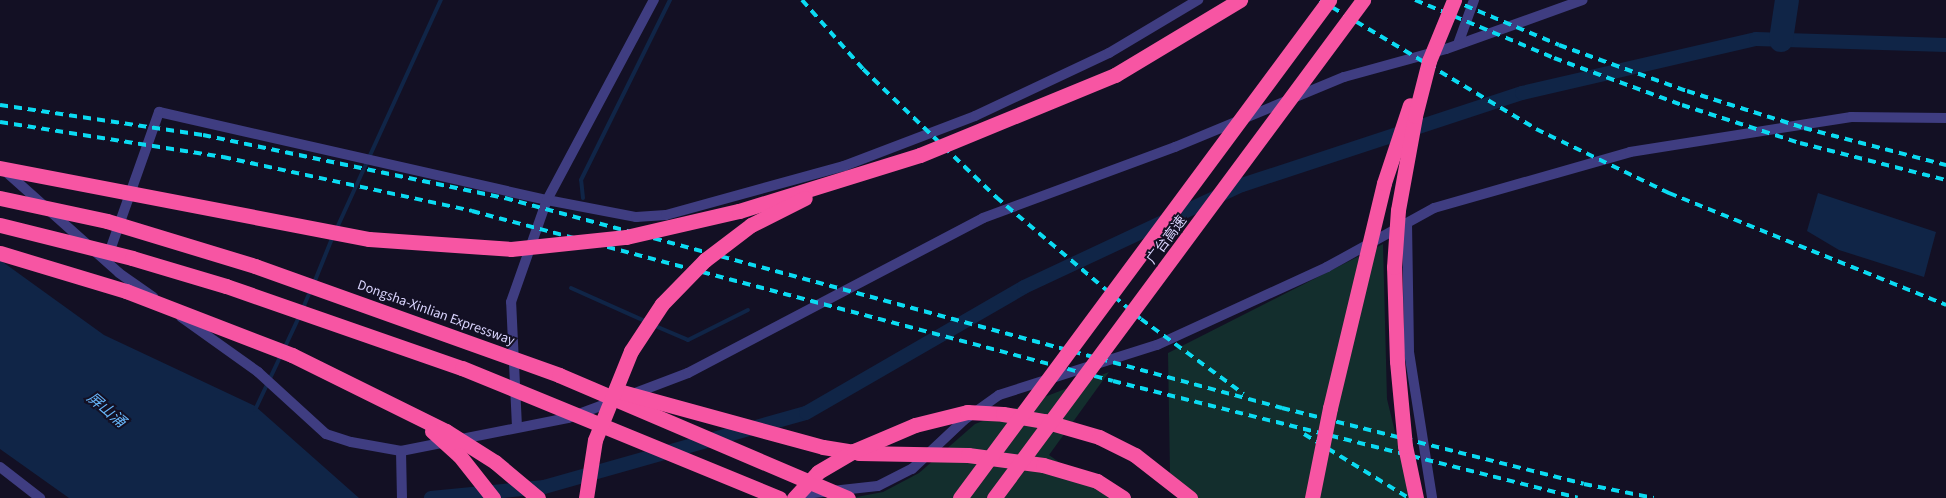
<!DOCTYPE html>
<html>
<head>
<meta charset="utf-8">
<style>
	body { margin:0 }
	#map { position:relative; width:1946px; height:498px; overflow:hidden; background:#131024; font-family:"Source Sans 3","Noto Sans SC",sans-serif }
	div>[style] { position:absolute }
	.green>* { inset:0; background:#132e2d }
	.water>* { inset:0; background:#102547 }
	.stream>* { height:4px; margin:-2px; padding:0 2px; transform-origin:2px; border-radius:2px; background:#102547 }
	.canal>* { height:14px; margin:-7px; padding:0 7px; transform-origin:7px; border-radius:7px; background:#102547 }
	.river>* { height:24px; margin:-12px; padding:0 12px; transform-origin:12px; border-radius:12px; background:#102547 }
	.minor>* { height:10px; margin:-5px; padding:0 5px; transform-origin:5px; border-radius:5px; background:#3f3d81 }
	.rail>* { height:4px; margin-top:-2px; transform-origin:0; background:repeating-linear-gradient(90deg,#0bdbf2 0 8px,transparent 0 14px) }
	.motorway-bridge>* { height:15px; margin:-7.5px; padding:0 7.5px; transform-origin:7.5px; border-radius:7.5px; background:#f755a3 }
	span { translate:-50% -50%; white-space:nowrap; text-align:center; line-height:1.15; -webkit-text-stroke:4px #131024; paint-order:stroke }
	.street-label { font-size:14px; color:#d9d4fd }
	.water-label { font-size:15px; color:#67b5f8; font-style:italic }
</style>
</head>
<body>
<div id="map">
	<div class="green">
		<div style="clip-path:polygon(1383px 244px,1387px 399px,1411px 498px,1197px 498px,1170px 473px,1168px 353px)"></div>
		<div style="clip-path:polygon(1109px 372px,1049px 455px,1109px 498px,851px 498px,883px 492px,919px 473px,975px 424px)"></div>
	</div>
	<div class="water">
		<div style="clip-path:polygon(1818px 193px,1936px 232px,1924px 277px,1839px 250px,1807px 231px)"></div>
		<div style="clip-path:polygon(0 260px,104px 335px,255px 406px,359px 498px,69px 498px,0 449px)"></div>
	</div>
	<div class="stream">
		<div style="left:583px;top:198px;width:18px;rotate:-96deg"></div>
		<div style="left:581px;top:180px;width:201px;rotate:-63.7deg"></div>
		<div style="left:336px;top:230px;width:253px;rotate:-65.5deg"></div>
		<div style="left:314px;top:283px;width:51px;rotate:-68deg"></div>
		<div style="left:571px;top:288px;width:83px;rotate:24.1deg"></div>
		<div style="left:303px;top:308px;width:21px;rotate:-67deg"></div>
		<div style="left:653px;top:325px;width:38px;rotate:23deg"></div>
		<div style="left:688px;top:340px;width:67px;rotate:-26.6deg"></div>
		<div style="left:284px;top:349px;width:38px;rotate:-65deg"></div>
		<div style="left:255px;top:410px;width:61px;rotate:-64.7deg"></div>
	</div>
	<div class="canal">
		<div style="left:431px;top:498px;width:114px;rotate:-5.6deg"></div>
		<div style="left:544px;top:487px;width:272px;rotate:-15.8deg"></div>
		<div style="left:806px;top:413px;width:252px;rotate:-30deg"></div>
		<div style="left:1024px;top:287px;width:241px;rotate:-25.1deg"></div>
		<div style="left:1242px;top:185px;width:295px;rotate:-18.2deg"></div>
		<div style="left:1522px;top:93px;width:240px;rotate:-13deg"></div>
		<div style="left:1756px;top:39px;width:190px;rotate:1.8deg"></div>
	</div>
	<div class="river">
		<div style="left:1781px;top:40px;width:40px;rotate:-81.5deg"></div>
	</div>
	<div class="minor">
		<div style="left:1458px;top:44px;width:47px;rotate:-70deg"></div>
		<div style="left:4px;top:170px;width:154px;rotate:41.8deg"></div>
		<div style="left:119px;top:273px;width:42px;rotate:35.2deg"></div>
		<div style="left:1407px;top:223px;width:129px;rotate:89.1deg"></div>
		<div style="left:1409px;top:352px;width:148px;rotate:81deg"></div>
		<div style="left:108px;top:256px;width:153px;rotate:-70.5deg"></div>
		<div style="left:159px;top:112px;width:398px;rotate:12.8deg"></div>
		<div style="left:547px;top:200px;width:91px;rotate:10.8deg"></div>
		<div style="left:636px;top:217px;width:30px;rotate:-4deg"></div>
		<div style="left:666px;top:215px;width:185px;rotate:-15.4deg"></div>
		<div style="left:844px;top:166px;width:140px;rotate:-20.9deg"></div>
		<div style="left:975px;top:116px;width:148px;rotate:-25.2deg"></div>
		<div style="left:1109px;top:53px;width:104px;rotate:-30.8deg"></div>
		<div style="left:181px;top:317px;width:95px;rotate:35.5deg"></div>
		<div style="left:258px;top:372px;width:92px;rotate:42.4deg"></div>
		<div style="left:326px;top:434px;width:26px;rotate:18deg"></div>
		<div style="left:351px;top:442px;width:51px;rotate:10.2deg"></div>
		<div style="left:401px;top:451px;width:170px;rotate:-11.2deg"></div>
		<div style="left:568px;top:418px;width:49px;rotate:-20.3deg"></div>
		<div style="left:630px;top:395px;width:62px;rotate:-20.8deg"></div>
		<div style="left:688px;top:373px;width:333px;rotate:-27.7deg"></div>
		<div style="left:983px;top:218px;width:205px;rotate:-20.3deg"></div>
		<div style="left:1175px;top:147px;width:183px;rotate:-22.5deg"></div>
		<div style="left:1344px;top:77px;width:106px;rotate:-15.4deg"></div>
		<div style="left:1446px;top:49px;width:145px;rotate:-19.7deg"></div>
		<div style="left:517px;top:427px;width:125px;rotate:-92.7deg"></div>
		<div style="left:511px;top:302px;width:108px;rotate:-70.6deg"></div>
		<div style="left:547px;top:200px;width:227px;rotate:-61.9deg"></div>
		<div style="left:401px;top:451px;width:47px;rotate:88.8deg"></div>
		<div style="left:0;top:467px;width:51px;rotate:37.8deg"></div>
		<div style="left:796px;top:495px;width:82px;rotate:-6.3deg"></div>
		<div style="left:878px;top:486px;width:38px;rotate:-27deg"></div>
		<div style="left:912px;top:469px;width:71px;rotate:-43.3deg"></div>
		<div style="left:964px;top:420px;width:43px;rotate:-35.5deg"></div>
		<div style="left:999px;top:395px;width:166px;rotate:-17.6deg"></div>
		<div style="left:1157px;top:345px;width:187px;rotate:-24.6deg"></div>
		<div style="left:1327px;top:267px;width:122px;rotate:-28.9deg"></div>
		<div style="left:1434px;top:208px;width:204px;rotate:-15.9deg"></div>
		<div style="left:1630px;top:152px;width:224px;rotate:-9deg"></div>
		<div style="left:1851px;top:117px;width:95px;rotate:0.6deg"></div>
	</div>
	<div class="rail">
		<div style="left:802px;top:0;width:92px;rotate:48.5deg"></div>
		<div style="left:863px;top:69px;width:185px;rotate:43.9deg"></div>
		<div style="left:996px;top:197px;width:189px;rotate:40.1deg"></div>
		<div style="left:1141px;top:319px;width:127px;rotate:36.1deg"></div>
		<div style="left:1320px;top:0;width:252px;rotate:30.8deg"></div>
		<div style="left:1536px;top:129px;width:148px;rotate:25.7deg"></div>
		<div style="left:1669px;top:193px;width:299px;rotate:22deg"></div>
		<div style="left:1415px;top:0;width:151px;rotate:22.6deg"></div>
		<div style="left:1554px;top:58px;width:136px;rotate:20.2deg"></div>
		<div style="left:1682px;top:105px;width:124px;rotate:17.9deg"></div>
		<div style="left:1800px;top:143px;width:151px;rotate:14.2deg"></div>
		<div style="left:1452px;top:0;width:116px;rotate:22.8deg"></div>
		<div style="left:1559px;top:45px;width:136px;rotate:19.8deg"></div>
		<div style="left:1687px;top:91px;width:123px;rotate:17.5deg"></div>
		<div style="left:1804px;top:128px;width:147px;rotate:14.6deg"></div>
		<div style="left:0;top:105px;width:205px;rotate:8.4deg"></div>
		<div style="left:203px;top:135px;width:309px;rotate:11.8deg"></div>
		<div style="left:505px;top:198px;width:805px;rotate:15.12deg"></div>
		<div style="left:1282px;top:408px;width:311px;rotate:14.1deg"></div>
		<div style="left:1584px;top:484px;width:71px;rotate:11.3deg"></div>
		<div style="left:0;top:122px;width:226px;rotate:8.9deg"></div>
		<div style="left:223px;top:157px;width:255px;rotate:12.2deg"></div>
		<div style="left:472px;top:211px;width:663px;rotate:14.85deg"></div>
		<div style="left:1113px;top:381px;width:479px;rotate:14.1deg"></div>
		<div style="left:1304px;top:434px;width:123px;rotate:31.4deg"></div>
	</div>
	<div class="motorway-bridge">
		<div style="left:0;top:168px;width:376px;rotate:10.9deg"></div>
		<div style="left:369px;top:239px;width:142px;rotate:4deg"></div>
		<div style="left:511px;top:249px;width:116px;rotate:-6deg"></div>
		<div style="left:626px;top:237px;width:116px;rotate:-13deg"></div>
		<div style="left:739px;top:211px;width:189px;rotate:-17.2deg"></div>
		<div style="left:920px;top:155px;width:211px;rotate:-22.3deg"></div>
		<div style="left:1115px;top:75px;width:146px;rotate:-31deg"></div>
		<div style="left:0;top:198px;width:109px;rotate:12.1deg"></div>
		<div style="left:107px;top:221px;width:155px;rotate:16.9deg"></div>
		<div style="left:255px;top:266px;width:323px;rotate:19.7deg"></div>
		<div style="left:559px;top:375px;width:314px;rotate:23.1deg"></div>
		<div style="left:0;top:225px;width:136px;rotate:14deg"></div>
		<div style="left:132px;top:258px;width:98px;rotate:16.6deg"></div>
		<div style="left:226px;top:286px;width:250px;rotate:19.2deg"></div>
		<div style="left:462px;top:368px;width:343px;rotate:22.3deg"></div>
		<div style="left:0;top:253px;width:132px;rotate:16.8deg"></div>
		<div style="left:126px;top:291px;width:178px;rotate:21.1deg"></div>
		<div style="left:292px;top:355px;width:172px;rotate:26.3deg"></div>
		<div style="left:446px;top:431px;width:58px;rotate:32.3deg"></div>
		<div style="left:495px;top:462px;width:56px;rotate:39.9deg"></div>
		<div style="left:622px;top:392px;width:208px;rotate:15.3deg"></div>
		<div style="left:823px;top:447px;width:36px;rotate:9deg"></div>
		<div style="left:859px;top:453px;width:109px;rotate:1.1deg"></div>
		<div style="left:968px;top:455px;width:76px;rotate:7.6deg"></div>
		<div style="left:1043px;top:465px;width:56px;rotate:16.5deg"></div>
		<div style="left:1097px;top:481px;width:31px;rotate:33deg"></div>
		<div style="left:432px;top:431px;width:36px;rotate:42deg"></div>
		<div style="left:459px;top:455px;width:55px;rotate:51.7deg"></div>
		<div style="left:586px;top:498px;width:59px;rotate:-81.2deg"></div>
		<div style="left:595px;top:440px;width:96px;rotate:-68deg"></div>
		<div style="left:631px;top:351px;width:56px;rotate:-56.6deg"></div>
		<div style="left:662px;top:304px;width:62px;rotate:-45.7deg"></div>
		<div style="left:705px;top:260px;width:58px;rotate:-37.3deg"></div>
		<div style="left:751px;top:225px;width:60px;rotate:-26.6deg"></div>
		<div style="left:794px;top:498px;width:35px;rotate:-47deg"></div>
		<div style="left:818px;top:472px;width:42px;rotate:-30.3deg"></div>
		<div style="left:854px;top:451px;width:66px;rotate:-23.1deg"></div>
		<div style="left:915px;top:425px;width:54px;rotate:-14deg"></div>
		<div style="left:967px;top:412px;width:36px;rotate:3deg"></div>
		<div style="left:1003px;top:414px;width:42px;rotate:9.7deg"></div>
		<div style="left:1044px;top:421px;width:57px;rotate:16.2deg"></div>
		<div style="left:1099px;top:437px;width:40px;rotate:26.6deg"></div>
		<div style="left:1135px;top:455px;width:70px;rotate:38deg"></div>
		<div style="left:960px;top:498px;width:620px;rotate:-53.46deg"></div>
		<div style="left:994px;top:498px;width:620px;rotate:-53.46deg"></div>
		<div style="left:1312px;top:498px;width:92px;rotate:-78.7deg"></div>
		<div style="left:1330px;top:408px;width:231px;rotate:-76.5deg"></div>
		<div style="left:1384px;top:183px;width:82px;rotate:-71.6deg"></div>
		<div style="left:1416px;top:498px;width:53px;rotate:-101.9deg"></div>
		<div style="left:1405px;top:446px;width:85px;rotate:-95.4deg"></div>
		<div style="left:1397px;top:361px;width:94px;rotate:-91.8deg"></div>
		<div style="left:1394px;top:267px;width:57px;rotate:-86deg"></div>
		<div style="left:1398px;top:210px;width:96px;rotate:-79.7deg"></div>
		<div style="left:1415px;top:116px;width:57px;rotate:-75.7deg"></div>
		<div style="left:1429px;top:61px;width:66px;rotate:-67.7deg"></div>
	</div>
	<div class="street-label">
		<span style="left:1167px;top:240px;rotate:-53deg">广台高速</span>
		<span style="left:436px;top:313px;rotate:20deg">Dongsha-Xinlian Expressway</span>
	</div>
	<div class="water-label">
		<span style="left:106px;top:410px;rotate:40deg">屏山涌</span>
	</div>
</div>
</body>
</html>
